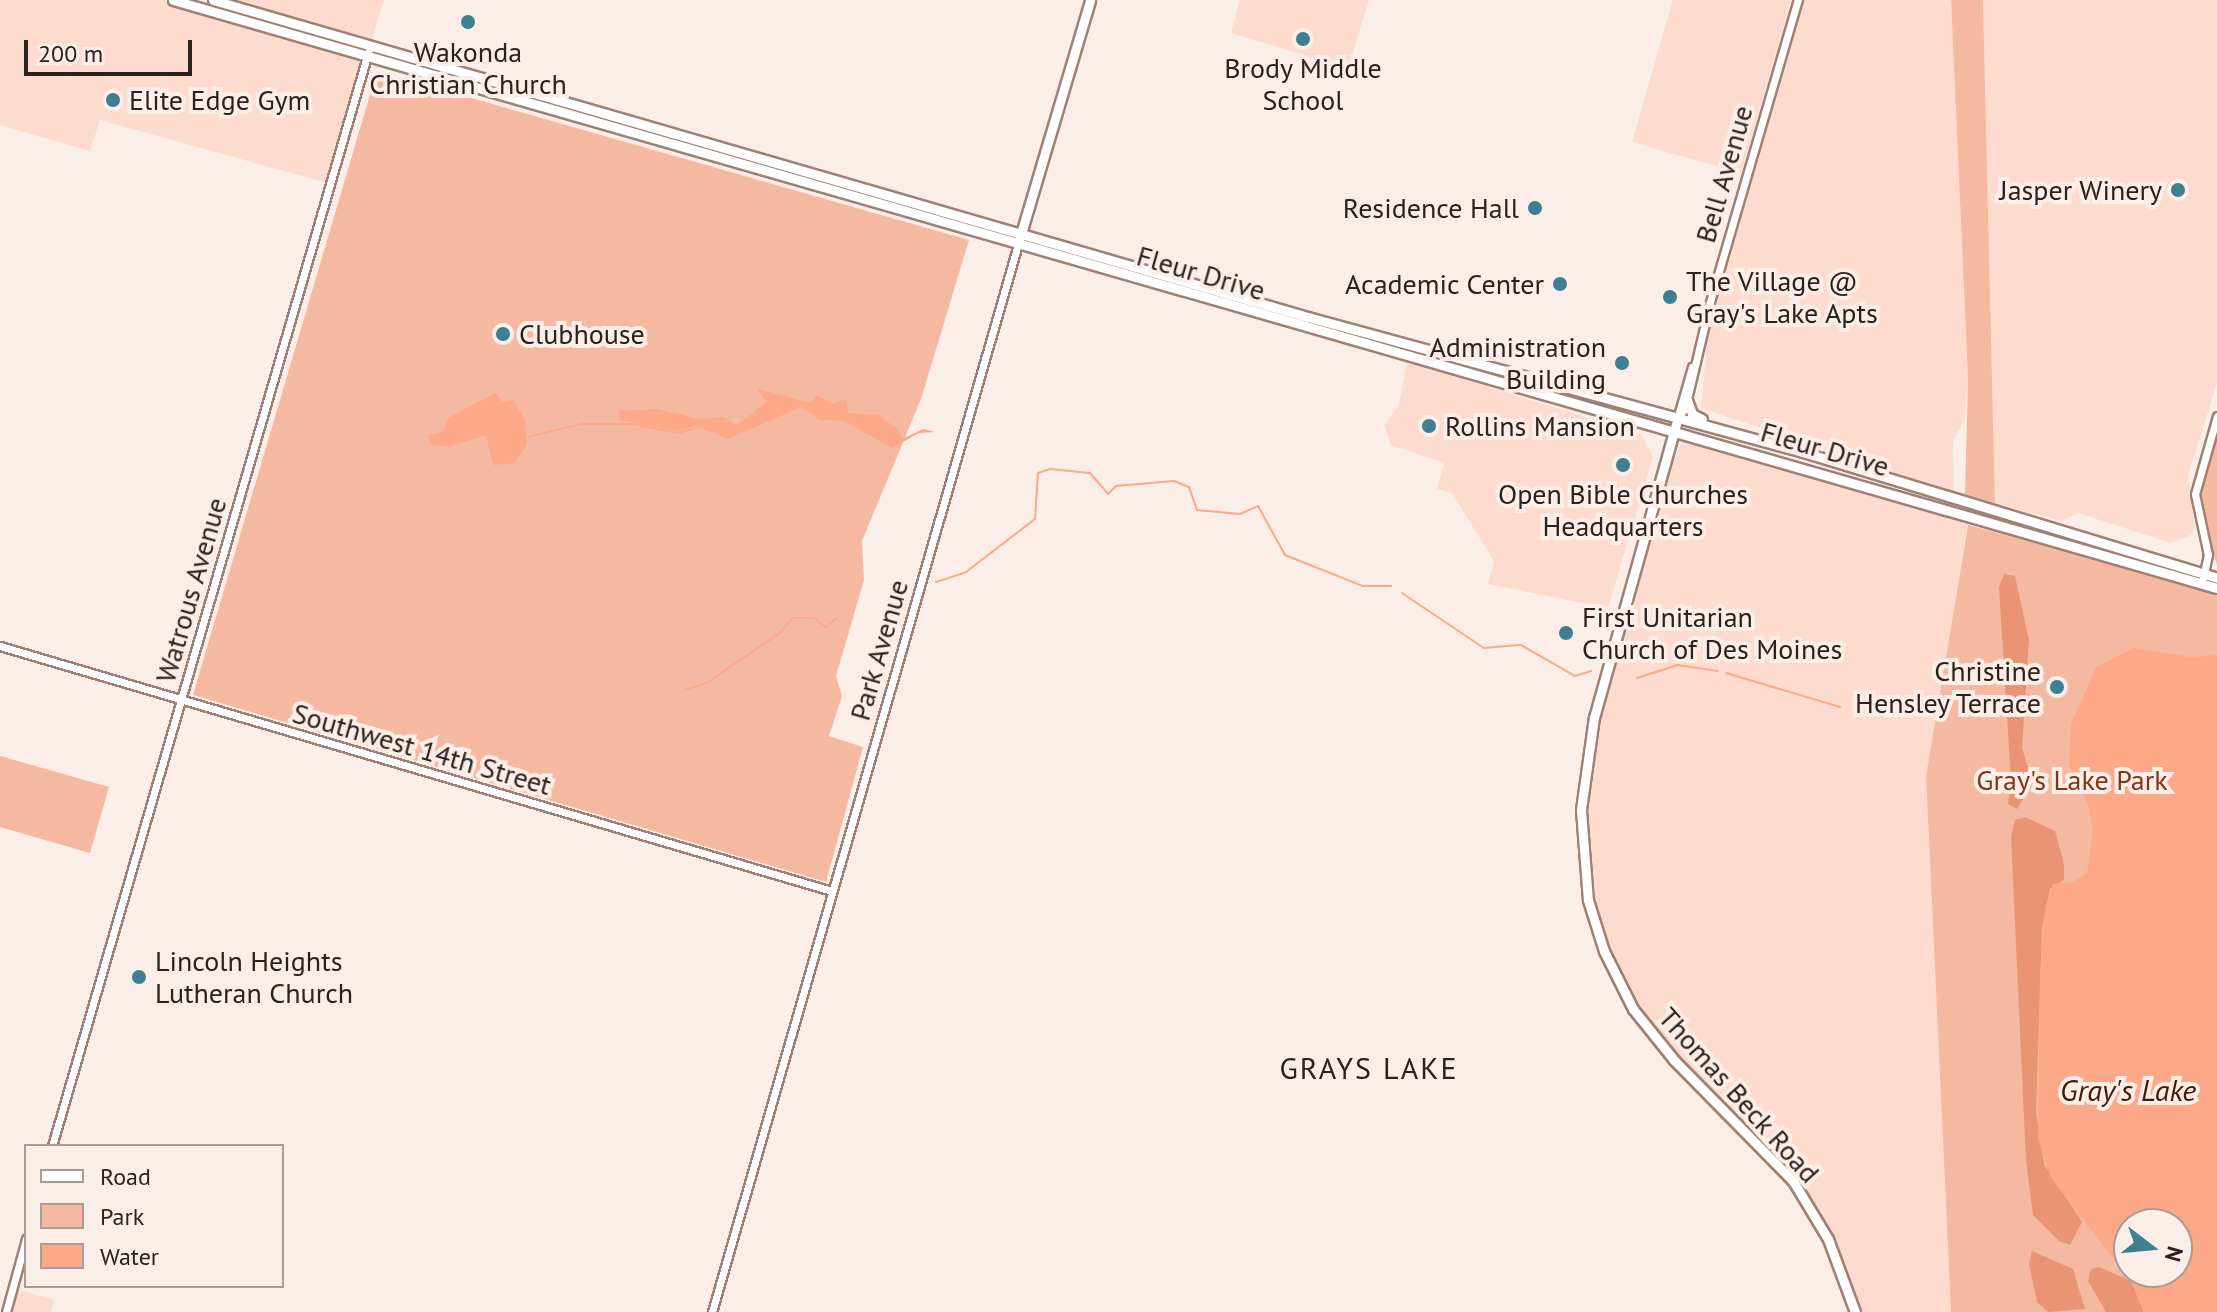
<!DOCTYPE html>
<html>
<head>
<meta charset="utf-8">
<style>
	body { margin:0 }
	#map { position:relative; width:2217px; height:1312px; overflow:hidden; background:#fbede7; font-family:"PT Sans",sans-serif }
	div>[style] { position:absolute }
	.built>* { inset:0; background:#fddccf }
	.green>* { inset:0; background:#f5b9a2 }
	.forest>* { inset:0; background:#e99575 }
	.water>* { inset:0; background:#fda888 }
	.stream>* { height:2px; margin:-1px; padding:0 1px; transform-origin:1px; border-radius:1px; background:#fda888 }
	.roads { filter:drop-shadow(2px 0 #9f8074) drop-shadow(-2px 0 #9f8074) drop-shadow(0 2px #9f8074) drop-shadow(0 -2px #9f8074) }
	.minor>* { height:7px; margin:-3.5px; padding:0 3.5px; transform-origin:3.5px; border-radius:3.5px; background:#fff }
	.major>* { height:9px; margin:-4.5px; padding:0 4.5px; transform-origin:4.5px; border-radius:4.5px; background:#fff }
	.dots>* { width:22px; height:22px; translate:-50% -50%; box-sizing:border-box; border:4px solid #fbede7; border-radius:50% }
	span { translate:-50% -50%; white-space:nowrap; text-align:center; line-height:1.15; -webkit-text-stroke:8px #fbede7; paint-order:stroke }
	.poi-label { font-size:28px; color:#2d211c }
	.left { translate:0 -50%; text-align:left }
	.right { translate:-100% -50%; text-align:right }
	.street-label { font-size:28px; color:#2d211c }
	.park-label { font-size:28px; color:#803615 }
	.neighbourhood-label { font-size:30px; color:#2d211c; letter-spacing:2px }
	.water-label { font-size:30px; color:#4a1701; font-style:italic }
	.legend { position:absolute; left:24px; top:1144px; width:260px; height:144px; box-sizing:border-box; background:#fbede7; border:2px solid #a99b96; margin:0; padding:10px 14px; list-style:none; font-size:24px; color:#2d211c }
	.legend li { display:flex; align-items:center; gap:16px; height:40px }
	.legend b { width:40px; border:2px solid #a99b96 }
	.north { position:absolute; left:2113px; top:1208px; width:80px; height:80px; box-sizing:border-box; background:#fbede7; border:2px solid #a99b96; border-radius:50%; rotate:106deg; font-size:22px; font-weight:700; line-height:32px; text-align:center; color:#2d211c }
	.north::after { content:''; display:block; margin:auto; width:28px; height:36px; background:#3e7f91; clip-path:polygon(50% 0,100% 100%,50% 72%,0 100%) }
	.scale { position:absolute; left:24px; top:40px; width:168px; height:36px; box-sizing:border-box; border:4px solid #2d211c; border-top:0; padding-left:10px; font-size:24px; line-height:28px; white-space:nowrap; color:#2d211c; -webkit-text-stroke:6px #fbede7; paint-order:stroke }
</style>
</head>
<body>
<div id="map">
	<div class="built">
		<div style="clip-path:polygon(0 0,173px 0,367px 59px,331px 184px,100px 120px,90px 151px,0 125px)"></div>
		<div style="clip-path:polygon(213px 0,384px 0,370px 46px)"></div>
		<div style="clip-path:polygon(1240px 0,1369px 0,1348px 68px,1231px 33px)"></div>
		<div style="clip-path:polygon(1673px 0,1791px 0,1741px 173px,1632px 142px)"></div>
		<div style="clip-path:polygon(1804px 0,1951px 0,1968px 379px,1964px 422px,1953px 440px,1954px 494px,1701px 408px,1708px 335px)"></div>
		<div style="clip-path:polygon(1983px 0,2217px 0,2217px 383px,2188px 476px,2195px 528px,2191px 535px,2171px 543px,2078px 513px,2061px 521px,1995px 503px)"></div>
		<div style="clip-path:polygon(1407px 362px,1641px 434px,1653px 457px,1608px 608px,1488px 584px,1494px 561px,1452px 493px,1437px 489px,1444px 463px,1391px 445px,1384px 425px,1399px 405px)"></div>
		<div style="clip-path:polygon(1683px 439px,1968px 520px,1926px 776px,1951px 1312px,1855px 1312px,1841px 1272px,1793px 1181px,1652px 1036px,1604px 951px,1581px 853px,1594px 717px,1658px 501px)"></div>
		<div style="clip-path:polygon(13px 1288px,54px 1300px,51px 1312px,6px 1312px)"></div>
	</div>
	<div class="green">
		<div style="clip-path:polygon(1951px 0,1983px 0,1995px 503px,1965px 495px,1968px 379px)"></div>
		<div style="clip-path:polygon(377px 71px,969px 240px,921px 399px,862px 541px,864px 580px,836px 676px,842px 696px,829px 736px,863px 747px,826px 882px,193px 695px)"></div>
		<div style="clip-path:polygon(2217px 435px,2217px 565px,2198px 507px)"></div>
		<div style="clip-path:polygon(evenodd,1968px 525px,2217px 592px,2217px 1312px,1951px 1312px,1926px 776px,1968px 525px,2129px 1224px,2177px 1224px,2177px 1272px,2129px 1272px,2129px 1224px)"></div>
		<div style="clip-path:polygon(0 756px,109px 787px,90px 853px,0 827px)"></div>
	</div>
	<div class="forest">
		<div style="clip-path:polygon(2004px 574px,2015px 576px,2029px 640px,2022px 748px,2028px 767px,2025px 796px,2017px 809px,2008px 804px,2011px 781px,1999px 587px)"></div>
		<div style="clip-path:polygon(2025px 817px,2055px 831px,2064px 864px,2064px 880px,2050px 889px,2042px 930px,2036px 1111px,2044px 1164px,2082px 1222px,2070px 1245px,2059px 1241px,2033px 1215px,2026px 1161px,2011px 837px,2015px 820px)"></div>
		<div style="clip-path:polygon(2032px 1251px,2073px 1269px,2085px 1309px,2048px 1312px,2037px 1302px,2029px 1264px)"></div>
		<div style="clip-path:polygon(2099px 1267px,2131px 1281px,2144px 1312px,2106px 1312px,2088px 1281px,2091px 1269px)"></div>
	</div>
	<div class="water">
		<div style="clip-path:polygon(756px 388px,810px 403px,817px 395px,832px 404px,847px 399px,848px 413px,878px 415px,898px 429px,902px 439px,923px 429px,935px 432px,919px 433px,892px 448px,844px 421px,820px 420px,801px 407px,728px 439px,696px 426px,677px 431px,620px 420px,619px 411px,657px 409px,700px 419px,724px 417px,737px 425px,767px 402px)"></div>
		<div style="clip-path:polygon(495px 393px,503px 402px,513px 400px,525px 420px,527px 444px,515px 463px,493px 465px,486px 435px,449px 447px,431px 445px,428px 436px,444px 431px,448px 418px)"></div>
		<div style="clip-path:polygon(evenodd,2134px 648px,2191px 657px,2217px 655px,2217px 1312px,2144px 1312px,2131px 1281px,2051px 1178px,2038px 1139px,2040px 971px,2046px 904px,2053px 884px,2072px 882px,2087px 873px,2093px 830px,2088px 804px,2069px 766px,2071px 724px,2096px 667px,2134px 648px,2129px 1224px,2177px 1224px,2177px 1272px,2129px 1272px,2129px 1224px)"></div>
	</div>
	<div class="stream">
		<div style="left:527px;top:437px;width:57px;rotate:-13.3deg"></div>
		<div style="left:582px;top:424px;width:50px"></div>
		<div style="left:632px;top:424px;width:47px;rotate:11.1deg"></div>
		<div style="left:678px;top:433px;width:20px;rotate:-15deg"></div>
		<div style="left:936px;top:582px;width:32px;rotate:-18deg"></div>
		<div style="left:966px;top:572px;width:87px;rotate:-37.5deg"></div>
		<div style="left:1035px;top:519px;width:46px;rotate:-86.3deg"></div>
		<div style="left:1038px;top:473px;width:13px;rotate:-18deg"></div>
		<div style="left:1050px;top:469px;width:40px;rotate:5.7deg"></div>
		<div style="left:1090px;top:473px;width:28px;rotate:49deg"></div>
		<div style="left:1108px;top:494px;width:11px;rotate:-45deg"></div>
		<div style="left:1116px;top:486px;width:58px;rotate:-4.9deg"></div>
		<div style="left:1174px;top:481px;width:16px;rotate:22deg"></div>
		<div style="left:1189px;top:487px;width:24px;rotate:71deg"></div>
		<div style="left:1197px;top:510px;width:43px;rotate:5.3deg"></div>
		<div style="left:1240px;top:514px;width:20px;rotate:-24deg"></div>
		<div style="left:1258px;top:506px;width:56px;rotate:61.1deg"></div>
		<div style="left:1285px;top:555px;width:84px;rotate:21.7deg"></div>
		<div style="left:1363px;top:586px;width:28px"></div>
		<div style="left:1402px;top:593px;width:99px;rotate:33.9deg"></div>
		<div style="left:1484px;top:648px;width:37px;rotate:-5deg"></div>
		<div style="left:1521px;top:645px;width:62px;rotate:29.9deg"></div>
		<div style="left:1575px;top:676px;width:17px;rotate:-17deg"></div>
		<div style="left:1726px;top:673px;width:119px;rotate:16.6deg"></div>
		<div style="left:1637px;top:678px;width:43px;rotate:-17.6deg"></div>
		<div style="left:1678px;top:665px;width:40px;rotate:8.5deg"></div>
		<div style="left:687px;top:689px;width:21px;rotate:-17deg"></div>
		<div style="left:707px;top:683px;width:90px;rotate:-34.6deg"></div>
		<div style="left:781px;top:632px;width:18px;rotate:-52deg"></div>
		<div style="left:792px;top:618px;width:22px"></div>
		<div style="left:814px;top:618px;width:15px;rotate:37deg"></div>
		<div style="left:826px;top:627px;width:13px;rotate:-39deg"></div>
	</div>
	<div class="roads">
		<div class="minor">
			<div style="left:1678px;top:416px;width:51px;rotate:-74.1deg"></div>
			<div style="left:1678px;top:417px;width:11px;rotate:-52deg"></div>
			<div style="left:1685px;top:408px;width:109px;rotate:-76.7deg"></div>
			<div style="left:1710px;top:302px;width:315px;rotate:-73.8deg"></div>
			<div style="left:2203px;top:578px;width:24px;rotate:-78deg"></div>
			<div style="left:2208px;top:555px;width:62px;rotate:-102deg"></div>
			<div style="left:2195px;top:494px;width:81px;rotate:-74.2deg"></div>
			<div style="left:0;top:646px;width:867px;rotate:16.41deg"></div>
			<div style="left:52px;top:1146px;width:1145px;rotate:-73.88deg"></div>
			<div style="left:6px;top:1312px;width:76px;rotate:-74.7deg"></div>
			<div style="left:712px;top:1312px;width:1111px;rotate:-74.01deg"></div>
		</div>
		<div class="major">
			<div style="left:173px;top:0;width:2127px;rotate:16.05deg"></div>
			<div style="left:213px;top:0;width:1140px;rotate:16.15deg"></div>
			<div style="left:1308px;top:317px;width:513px;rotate:15.26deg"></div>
			<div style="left:1803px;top:452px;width:433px;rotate:16.9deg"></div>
			<div style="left:1020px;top:237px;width:247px;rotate:-73.5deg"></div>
			<div style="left:1687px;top:400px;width:15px;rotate:70deg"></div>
			<div style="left:1692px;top:414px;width:11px;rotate:27deg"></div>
			<div style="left:1676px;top:424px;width:304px;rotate:105.6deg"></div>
			<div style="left:1594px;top:717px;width:94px;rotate:98deg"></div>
			<div style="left:1581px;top:810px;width:90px;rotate:85.6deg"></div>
			<div style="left:1588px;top:900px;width:53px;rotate:72.6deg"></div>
			<div style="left:1604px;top:951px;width:65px;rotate:63.4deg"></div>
			<div style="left:1633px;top:1009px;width:65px;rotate:51.2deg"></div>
			<div style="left:1674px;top:1060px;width:170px;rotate:45.5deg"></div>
			<div style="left:1793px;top:1181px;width:68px;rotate:58.9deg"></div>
			<div style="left:1828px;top:1239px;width:78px;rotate:69.7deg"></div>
		</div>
	</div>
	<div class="dots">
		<div style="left:468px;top:22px;background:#3e7f91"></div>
		<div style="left:1303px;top:39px;background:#3e7f91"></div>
		<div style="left:113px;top:100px;background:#3e7f91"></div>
		<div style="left:2178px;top:190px;background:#3e7f91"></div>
		<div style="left:1535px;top:208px;background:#3e7f91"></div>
		<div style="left:1560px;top:284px;background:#3e7f91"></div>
		<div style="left:1670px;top:297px;background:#3e7f91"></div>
		<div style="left:503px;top:334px;background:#3e7f91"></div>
		<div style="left:1622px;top:363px;background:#3e7f91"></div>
		<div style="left:1429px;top:426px;background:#3e7f91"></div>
		<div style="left:1623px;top:465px;background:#3e7f91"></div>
		<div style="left:1566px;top:633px;background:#3e7f91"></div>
		<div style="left:2057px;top:687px;background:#3e7f91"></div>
		<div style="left:139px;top:977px;background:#3e7f91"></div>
	</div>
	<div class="poi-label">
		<span style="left:468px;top:68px">Wakonda<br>Christian Church</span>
		<span style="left:1303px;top:84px">Brody Middle<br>School</span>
		<span class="left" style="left:129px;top:100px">Elite Edge Gym</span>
		<span class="right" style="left:2162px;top:190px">Jasper Winery</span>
		<span class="right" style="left:1519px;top:208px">Residence Hall</span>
		<span class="left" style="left:1686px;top:297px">The Village @<br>Gray's Lake Apts</span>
		<span class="right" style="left:1544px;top:284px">Academic Center</span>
		<span class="left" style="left:519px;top:334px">Clubhouse</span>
		<span class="right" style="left:1606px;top:363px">Administration<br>Building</span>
		<span class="left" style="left:1445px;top:426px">Rollins Mansion</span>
		<span style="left:1623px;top:510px">Open Bible Churches<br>Headquarters</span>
		<span class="left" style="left:1582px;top:633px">First Unitarian<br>Church of Des Moines</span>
		<span class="right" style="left:2041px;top:687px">Christine<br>Hensley Terrace</span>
		<span class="left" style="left:155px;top:977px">Lincoln Heights<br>Lutheran Church</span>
	</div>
	<div class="street-label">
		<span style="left:1724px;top:174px;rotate:-74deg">Bell Avenue</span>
		<span style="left:1201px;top:273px;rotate:16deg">Fleur Drive</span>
		<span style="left:1825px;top:449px;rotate:16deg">Fleur Drive</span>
		<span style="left:191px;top:590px;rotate:-74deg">Watrous Avenue</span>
		<span style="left:879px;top:650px;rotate:-74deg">Park Avenue</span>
		<span style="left:422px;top:749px;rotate:16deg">Southwest 14th Street</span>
		<span style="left:1739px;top:1095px;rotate:48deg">Thomas Beck Road</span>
	</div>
	<div class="park-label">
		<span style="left:2072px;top:780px">Gray's Lake Park</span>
	</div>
	<div class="neighbourhood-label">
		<span style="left:1369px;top:1068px">GRAYS LAKE</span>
	</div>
	<div class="water-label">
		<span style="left:2128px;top:1090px">Gray's Lake</span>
	</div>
	<ul class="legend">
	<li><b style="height:10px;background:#fff"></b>Road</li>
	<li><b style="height:22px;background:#f5b9a2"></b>Park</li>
	<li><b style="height:22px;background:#fda888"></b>Water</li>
	</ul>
	<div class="north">N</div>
	<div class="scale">200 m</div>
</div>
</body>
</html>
